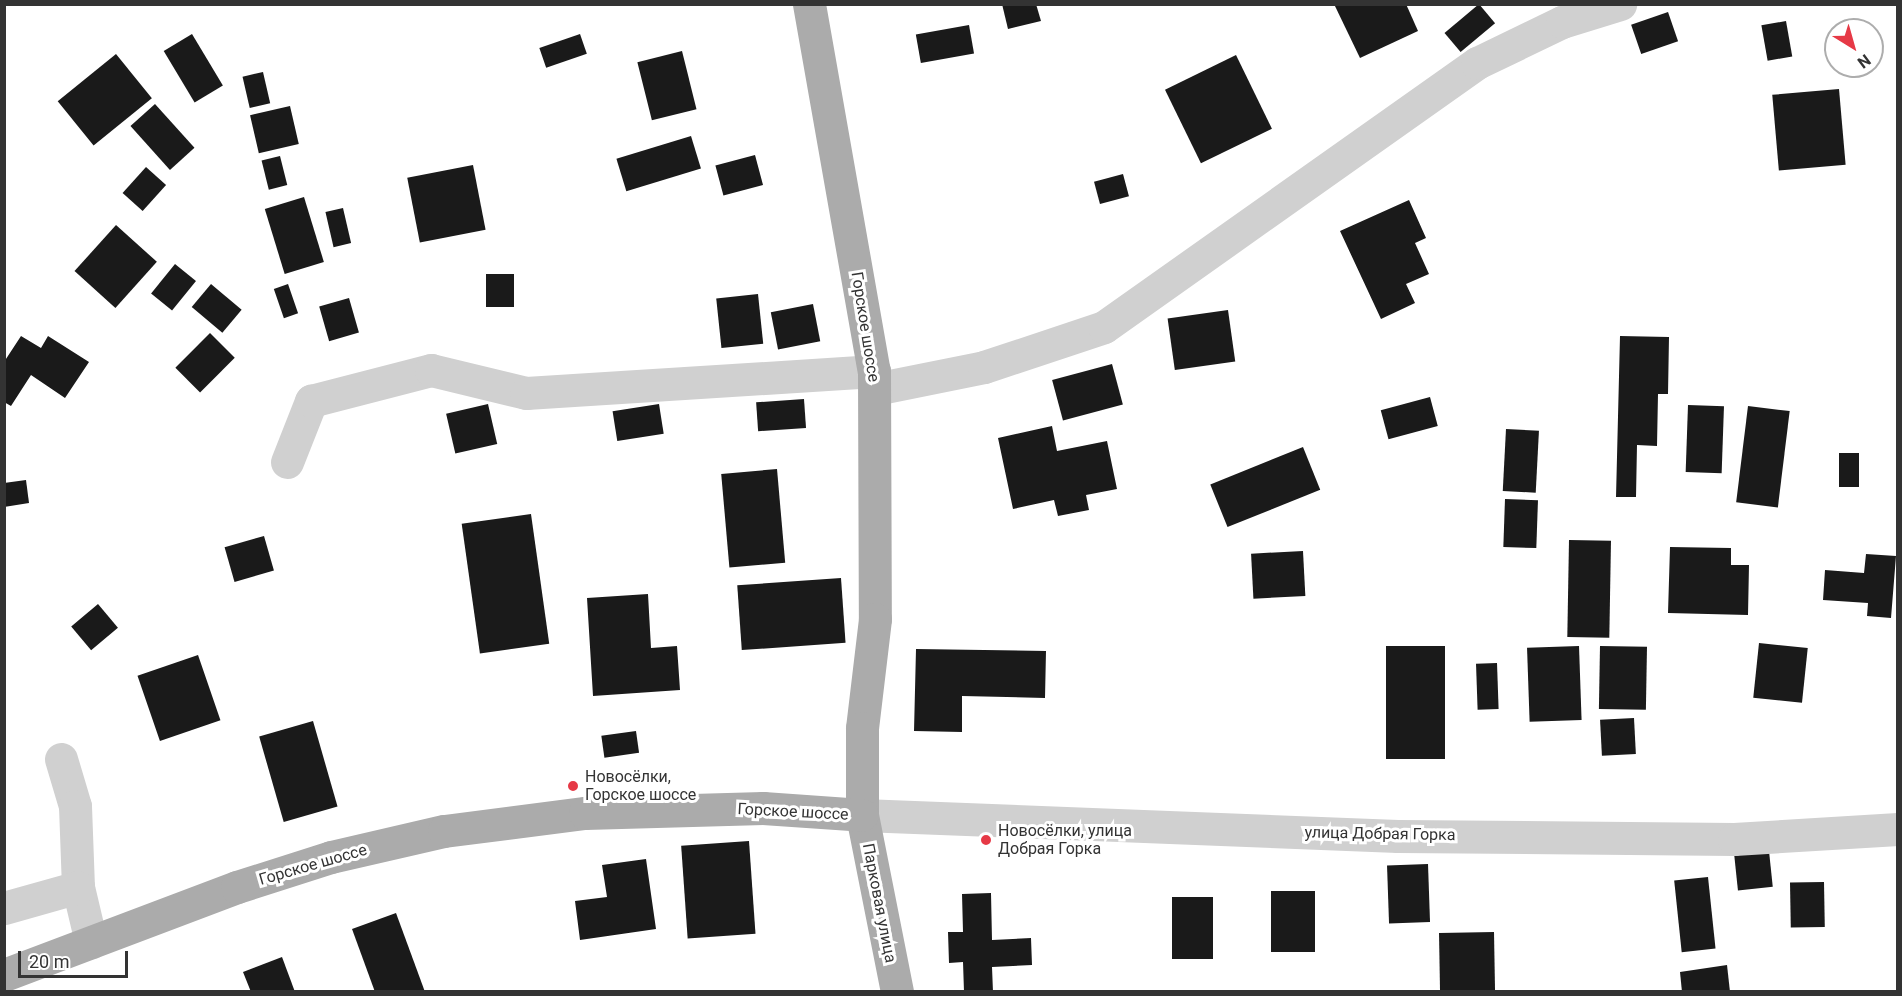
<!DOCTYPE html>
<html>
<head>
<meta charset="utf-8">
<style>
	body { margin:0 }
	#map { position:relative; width:1902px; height:996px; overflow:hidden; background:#fff; font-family:Roboto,sans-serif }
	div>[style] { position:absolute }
	.building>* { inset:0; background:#1a1a1a; transform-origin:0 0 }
	.minor>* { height:33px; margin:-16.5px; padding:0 16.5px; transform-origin:16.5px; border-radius:16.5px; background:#d0d0d0 }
	.major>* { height:33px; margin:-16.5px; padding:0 16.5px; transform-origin:16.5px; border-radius:16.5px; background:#ababab }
	.dots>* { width:16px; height:16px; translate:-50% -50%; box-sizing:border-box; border:3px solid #fff; border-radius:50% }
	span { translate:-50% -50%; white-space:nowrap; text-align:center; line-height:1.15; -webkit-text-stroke:6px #fff; paint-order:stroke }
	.street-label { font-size:16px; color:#333 }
	.poi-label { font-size:16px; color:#333 }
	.left { translate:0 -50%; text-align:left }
	.frame { position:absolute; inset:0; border:6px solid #333; pointer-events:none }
	.north { position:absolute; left:1824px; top:18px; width:60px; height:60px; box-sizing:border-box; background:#fff; border:2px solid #adadad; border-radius:50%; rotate:143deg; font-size:16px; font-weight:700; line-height:24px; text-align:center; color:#333 }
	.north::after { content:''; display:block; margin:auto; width:21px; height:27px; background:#e63946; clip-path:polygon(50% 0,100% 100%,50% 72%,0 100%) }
	.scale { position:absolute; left:18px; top:951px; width:110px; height:27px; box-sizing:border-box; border:3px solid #333; border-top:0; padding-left:8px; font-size:18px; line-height:21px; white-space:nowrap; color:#333; -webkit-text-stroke:4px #fff; paint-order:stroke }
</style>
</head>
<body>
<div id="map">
	<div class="building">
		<div style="clip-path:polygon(1002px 4px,1036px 4px,1041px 21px,1008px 29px)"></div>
		<div style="clip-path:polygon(1334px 4px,1406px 4px,1418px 31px,1360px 58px)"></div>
		<div style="left:1479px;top:4px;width:25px;height:45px;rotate:50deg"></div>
		<div style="left:1668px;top:12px;width:31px;height:39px;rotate:71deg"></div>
		<div style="left:1786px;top:21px;width:36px;height:25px;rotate:80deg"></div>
		<div style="left:969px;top:25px;width:29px;height:54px;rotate:80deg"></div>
		<div style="left:192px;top:34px;width:60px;height:33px;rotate:59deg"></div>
		<div style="left:580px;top:34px;width:21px;height:43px;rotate:71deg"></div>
		<div style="left:682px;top:51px;width:60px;height:46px;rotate:76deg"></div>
		<div style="left:116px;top:54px;width:57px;height:75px;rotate:51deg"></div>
		<div style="left:1236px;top:55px;width:82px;height:79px;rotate:64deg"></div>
		<div style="left:263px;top:72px;width:32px;height:21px;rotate:77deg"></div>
		<div style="left:1839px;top:89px;width:76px;height:67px;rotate:85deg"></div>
		<div style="left:155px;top:104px;width:59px;height:33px;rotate:48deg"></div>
		<div style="left:290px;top:106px;width:39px;height:41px;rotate:77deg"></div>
		<div style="left:691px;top:136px;width:34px;height:78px;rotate:73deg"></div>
		<div style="left:755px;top:155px;width:31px;height:41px;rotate:75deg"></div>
		<div style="left:280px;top:156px;width:30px;height:19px;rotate:76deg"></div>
		<div style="left:473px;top:165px;width:66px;height:67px;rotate:79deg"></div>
		<div style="left:146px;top:167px;width:27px;height:35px;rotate:42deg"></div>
		<div style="left:1123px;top:174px;width:23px;height:30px;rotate:75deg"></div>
		<div style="left:304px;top:197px;width:68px;height:41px;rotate:73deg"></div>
		<div style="clip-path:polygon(1409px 200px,1426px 238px,1415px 243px,1429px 274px,1406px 284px,1415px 303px,1381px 319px,1340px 231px)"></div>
		<div style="left:343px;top:208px;width:36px;height:18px;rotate:77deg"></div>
		<div style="left:116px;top:225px;width:55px;height:62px;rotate:42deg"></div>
		<div style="left:175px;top:264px;width:27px;height:38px;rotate:39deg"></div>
		<div style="left:486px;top:274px;width:28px;height:33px"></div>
		<div style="left:211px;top:284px;width:40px;height:30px;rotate:40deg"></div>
		<div style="left:288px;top:284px;width:31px;height:15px;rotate:71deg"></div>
		<div style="left:758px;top:294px;width:50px;height:42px;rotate:84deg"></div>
		<div style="left:349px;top:298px;width:36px;height:31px;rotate:74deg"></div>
		<div style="left:813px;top:304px;width:38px;height:43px;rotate:79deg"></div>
		<div style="left:1228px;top:310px;width:52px;height:61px;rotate:82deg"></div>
		<div style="left:210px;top:333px;width:35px;height:49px;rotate:45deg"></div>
		<div style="clip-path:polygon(21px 336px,41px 348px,48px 336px,89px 362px,65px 398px,31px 375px,11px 406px,4px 402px,4px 362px)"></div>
		<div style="clip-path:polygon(1620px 336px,1669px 337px,1668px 394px,1658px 394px,1657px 446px,1637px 445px,1636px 497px,1616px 497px)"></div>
		<div style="left:1112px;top:364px;width:42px;height:62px;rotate:75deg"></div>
		<div style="left:1430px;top:397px;width:30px;height:51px;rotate:75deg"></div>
		<div style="left:804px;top:399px;width:29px;height:48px;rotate:86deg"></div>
		<div style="left:488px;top:404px;width:41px;height:43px;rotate:77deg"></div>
		<div style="left:659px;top:404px;width:30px;height:47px;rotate:81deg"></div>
		<div style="left:1688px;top:405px;width:36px;height:67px;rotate:2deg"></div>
		<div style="left:1748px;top:406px;width:42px;height:97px;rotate:7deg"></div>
		<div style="clip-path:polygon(1052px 426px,1057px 451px,1107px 441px,1117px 489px,1086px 495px,1089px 510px,1058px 516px,1054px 500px,1013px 509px,998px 438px)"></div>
		<div style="left:1506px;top:429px;width:33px;height:62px;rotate:3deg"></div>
		<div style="left:1303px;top:447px;width:46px;height:100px;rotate:68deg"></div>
		<div style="left:1839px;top:453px;width:20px;height:34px"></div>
		<div style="left:777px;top:469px;width:94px;height:56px;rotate:85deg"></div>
		<div style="clip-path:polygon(26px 480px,29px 503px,4px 507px,4px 483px)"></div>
		<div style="left:1505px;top:499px;width:33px;height:48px;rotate:2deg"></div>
		<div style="left:531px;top:514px;width:131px;height:70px;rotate:82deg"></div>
		<div style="left:264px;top:536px;width:36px;height:41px;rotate:74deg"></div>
		<div style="left:1569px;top:540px;width:42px;height:97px;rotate:1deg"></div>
		<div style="clip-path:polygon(1670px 547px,1731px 548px,1731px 565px,1749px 565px,1748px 615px,1668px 613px)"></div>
		<div style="left:1303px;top:551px;width:45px;height:52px;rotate:87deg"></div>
		<div style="clip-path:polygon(1866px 554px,1896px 556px,1891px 618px,1867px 616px,1868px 603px,1823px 600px,1825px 570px,1864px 573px)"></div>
		<div style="left:841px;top:578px;width:65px;height:104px;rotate:86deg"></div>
		<div style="clip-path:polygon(648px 594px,651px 648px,677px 646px,680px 690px,593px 696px,587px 598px)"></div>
		<div style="left:98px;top:604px;width:31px;height:35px;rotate:50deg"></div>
		<div style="left:1759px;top:643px;width:49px;height:55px;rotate:6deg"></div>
		<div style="left:1386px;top:646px;width:59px;height:113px"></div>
		<div style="left:1579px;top:646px;width:74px;height:52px;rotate:88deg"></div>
		<div style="left:1600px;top:646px;width:47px;height:63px;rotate:1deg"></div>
		<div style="clip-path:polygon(916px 649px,1046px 651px,1045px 698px,962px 696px,962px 732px,914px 731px)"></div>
		<div style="left:198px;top:655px;width:69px;height:64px;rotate:71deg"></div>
		<div style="left:1497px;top:663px;width:46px;height:21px;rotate:88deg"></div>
		<div style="left:1634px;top:718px;width:36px;height:34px;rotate:87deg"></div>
		<div style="left:313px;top:721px;width:89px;height:56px;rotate:74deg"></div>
		<div style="left:636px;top:731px;width:22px;height:35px;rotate:82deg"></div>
		<div style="left:749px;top:841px;width:93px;height:68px;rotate:86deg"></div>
		<div style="left:1769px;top:851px;width:36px;height:35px;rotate:84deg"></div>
		<div style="clip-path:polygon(646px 859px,656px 929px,580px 940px,575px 901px,607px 897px,602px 865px)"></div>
		<div style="left:1428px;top:864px;width:58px;height:41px;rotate:88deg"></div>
		<div style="left:1708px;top:877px;width:72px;height:34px;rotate:84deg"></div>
		<div style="left:1824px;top:882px;width:45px;height:34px;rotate:89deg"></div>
		<div style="left:1271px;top:891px;width:44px;height:61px"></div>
		<div style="clip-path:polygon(991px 893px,992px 940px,1031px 938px,1032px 965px,992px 967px,993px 992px,964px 992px,963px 962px,949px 963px,948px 932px,963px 932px,962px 894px)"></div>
		<div style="left:1172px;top:897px;width:41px;height:62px"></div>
		<div style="clip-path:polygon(396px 913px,425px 992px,375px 992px,352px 929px)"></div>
		<div style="left:1494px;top:932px;width:60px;height:55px;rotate:89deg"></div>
		<div style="clip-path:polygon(282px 957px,295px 992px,251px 992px,243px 972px)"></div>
		<div style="clip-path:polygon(1727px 965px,1730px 992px,1682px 992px,1680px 972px)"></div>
	</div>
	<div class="minor">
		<div style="left:875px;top:389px;width:111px;rotate:-11.4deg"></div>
		<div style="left:984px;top:367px;width:126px;rotate:-18.4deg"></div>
		<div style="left:1104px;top:327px;width:457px;rotate:-35.3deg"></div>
		<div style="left:1477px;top:63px;width:94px;rotate:-25.8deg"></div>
		<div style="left:1562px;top:22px;width:61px;rotate:-17.2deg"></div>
		<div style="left:287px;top:462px;width:66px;rotate:-68.5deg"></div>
		<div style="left:311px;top:401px;width:124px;rotate:-14.5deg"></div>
		<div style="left:431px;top:370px;width:98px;rotate:13.6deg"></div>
		<div style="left:526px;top:393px;width:349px;rotate:-3.6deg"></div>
		<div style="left:61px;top:759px;width:49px;rotate:73.4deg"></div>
		<div style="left:75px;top:806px;width:81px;rotate:87.9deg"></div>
		<div style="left:78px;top:887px;width:57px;rotate:76.7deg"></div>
		<div style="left:862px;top:815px;width:536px;rotate:2.24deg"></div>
		<div style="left:1398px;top:836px;width:336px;rotate:0.5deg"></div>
		<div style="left:1734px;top:839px;width:164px;rotate:-3.5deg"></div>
		<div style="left:4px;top:908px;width:77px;rotate:-15.8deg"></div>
	</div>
	<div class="major">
		<div style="left:809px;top:4px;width:373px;rotate:80deg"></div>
		<div style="left:874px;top:371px;width:248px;rotate:89.8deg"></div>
		<div style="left:875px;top:619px;width:110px;rotate:96.8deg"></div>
		<div style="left:862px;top:728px;width:87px;rotate:90deg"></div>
		<div style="left:862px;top:815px;width:180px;rotate:78.8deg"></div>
		<div style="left:4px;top:975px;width:249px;rotate:-20.7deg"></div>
		<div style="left:237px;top:887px;width:99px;rotate:-17.7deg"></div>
		<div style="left:331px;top:857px;width:116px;rotate:-13deg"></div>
		<div style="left:444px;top:831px;width:142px;rotate:-7.3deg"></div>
		<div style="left:585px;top:813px;width:178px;rotate:-1.6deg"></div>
		<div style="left:763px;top:808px;width:99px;rotate:4deg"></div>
	</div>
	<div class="dots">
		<div style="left:573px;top:786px;background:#e63946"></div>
		<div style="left:986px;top:840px;background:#e63946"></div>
	</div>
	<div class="street-label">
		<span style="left:865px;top:327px;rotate:81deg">Горское шоссе</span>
		<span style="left:793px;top:812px;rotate:3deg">Горское шоссе</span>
		<span style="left:1380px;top:834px;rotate:1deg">улица Добрая Горка</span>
		<span style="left:313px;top:865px;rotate:-16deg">Горское шоссе</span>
		<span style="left:879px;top:903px;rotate:79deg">Парковая улица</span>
	</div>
	<div class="poi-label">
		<span class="left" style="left:585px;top:786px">Новосёлки,<br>Горское шоссе</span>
		<span class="left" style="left:998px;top:840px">Новосёлки, улица<br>Добрая Горка</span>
	</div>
	<div class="frame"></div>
	<div class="north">N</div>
	<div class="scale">20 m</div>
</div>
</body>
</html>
